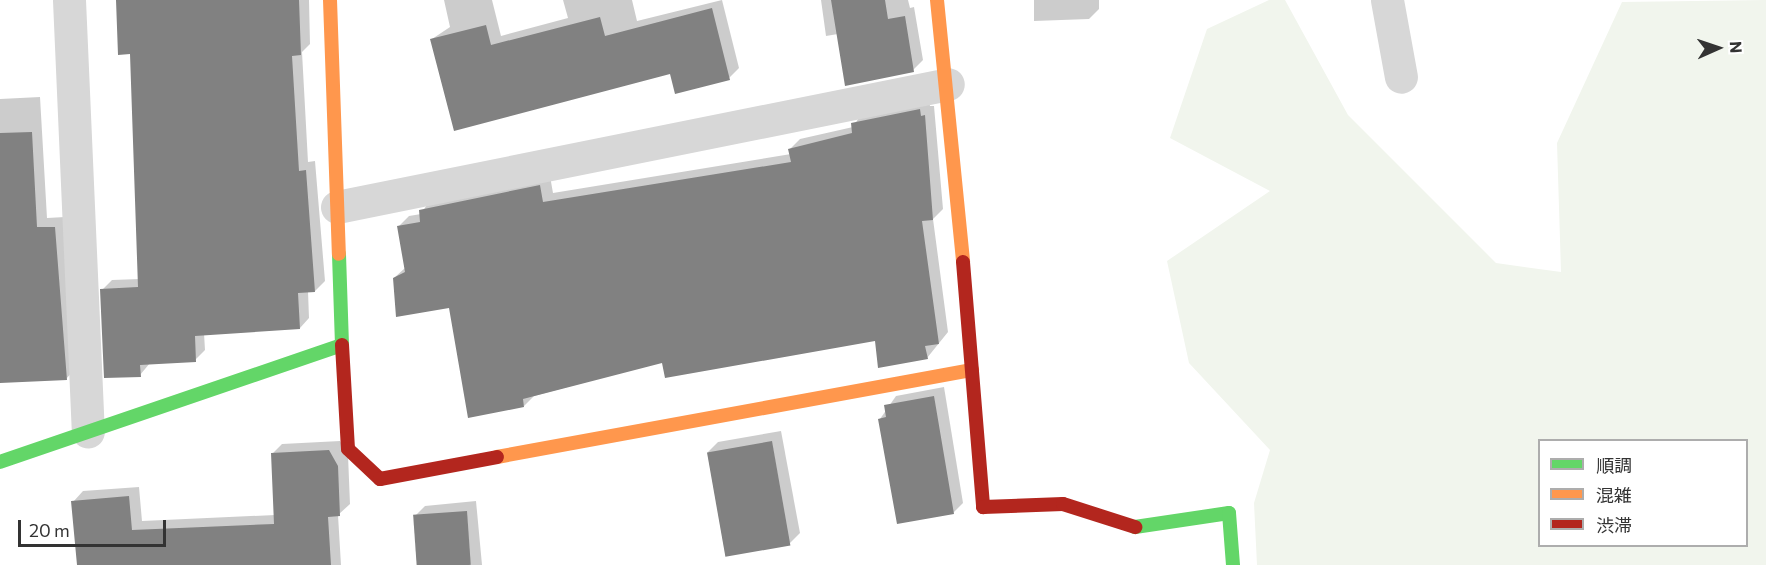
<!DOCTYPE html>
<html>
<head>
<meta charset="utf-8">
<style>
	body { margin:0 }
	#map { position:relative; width:1766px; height:565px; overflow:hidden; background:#fff; font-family:Commissioner,"Noto Sans JP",sans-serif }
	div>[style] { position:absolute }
	.green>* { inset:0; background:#f1f5ed }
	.shadow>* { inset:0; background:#0003 }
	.building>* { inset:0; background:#818181; transform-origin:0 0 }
	.street>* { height:33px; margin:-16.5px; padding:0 16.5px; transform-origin:16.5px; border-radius:16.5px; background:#d7d7d7 }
	.fast>* { height:14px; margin:-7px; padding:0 7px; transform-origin:7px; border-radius:7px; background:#63d668 }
	.slow>* { height:14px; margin:-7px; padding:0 7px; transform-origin:7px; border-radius:7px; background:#ff974d }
	.jam>* { height:14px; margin:-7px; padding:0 7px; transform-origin:7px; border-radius:7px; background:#b3261e }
	span { translate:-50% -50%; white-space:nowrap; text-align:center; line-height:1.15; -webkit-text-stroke:6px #fff; paint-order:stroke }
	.legend { position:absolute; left:1538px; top:439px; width:210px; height:108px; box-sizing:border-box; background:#fff; border:2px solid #adadad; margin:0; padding:8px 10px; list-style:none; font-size:18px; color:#333 }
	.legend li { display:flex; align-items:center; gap:12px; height:30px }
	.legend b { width:30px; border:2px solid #adadad }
	.north { position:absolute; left:1688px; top:18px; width:60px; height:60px; -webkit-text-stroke:4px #fff; paint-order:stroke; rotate:87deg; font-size:16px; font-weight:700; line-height:24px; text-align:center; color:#333 }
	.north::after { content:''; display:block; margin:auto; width:21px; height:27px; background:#333; clip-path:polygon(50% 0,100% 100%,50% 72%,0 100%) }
	.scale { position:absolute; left:18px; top:520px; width:148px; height:27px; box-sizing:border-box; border:3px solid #333; border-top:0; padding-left:8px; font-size:18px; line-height:21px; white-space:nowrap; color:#333; -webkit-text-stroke:4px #fff; paint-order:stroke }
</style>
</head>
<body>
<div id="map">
	<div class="green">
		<div style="clip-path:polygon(evenodd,1269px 0,1285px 0,1348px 115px,1496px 263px,1561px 272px,1557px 143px,1622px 2px,1766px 0,1766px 565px,1257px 565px,1254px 503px,1270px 450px,1189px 363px,1167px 261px,1270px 191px,1170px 138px,1207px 29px,1269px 0,1540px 440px,1746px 440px,1746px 546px,1540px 546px,1540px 440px)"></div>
	</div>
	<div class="shadow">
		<div style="clip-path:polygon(117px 0,309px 0,310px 44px,302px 52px,308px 162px,315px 161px,325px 281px,315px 291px,308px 291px,309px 318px,300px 328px,204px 333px,205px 350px,195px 360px,150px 363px,140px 375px,102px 290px,112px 280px,140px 279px,131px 53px)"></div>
		<div style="clip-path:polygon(444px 0,492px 0,501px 36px,568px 18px,563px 0,632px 0,637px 21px,722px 0,739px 68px,729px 78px,432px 39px,450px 27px)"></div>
		<div style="clip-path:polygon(821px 0,908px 0,910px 8px,914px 7px,923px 60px,913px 70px,838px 34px,826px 36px)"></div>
		<div style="clip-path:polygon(1034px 0,1099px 0,1099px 9px,1089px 19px,1034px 21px)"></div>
		<div style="clip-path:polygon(40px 97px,47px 218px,65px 217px,76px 368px,66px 379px,0 381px,0 99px)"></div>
		<div style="clip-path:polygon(929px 100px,930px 106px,934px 106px,943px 209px,933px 219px,948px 332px,927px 358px,876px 339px,664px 361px,534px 396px,524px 406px,450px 306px,394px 278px,405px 268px,399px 226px,409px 216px,421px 214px,430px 200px,550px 176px,553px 193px,791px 154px,790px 149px,800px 139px,853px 127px,862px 113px)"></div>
		<div style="clip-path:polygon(944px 387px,963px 503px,953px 513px,880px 419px,896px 396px)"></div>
		<div style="clip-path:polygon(781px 431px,800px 533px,790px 543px,708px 452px,718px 442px)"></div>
		<div style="clip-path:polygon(340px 441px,348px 455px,350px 504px,338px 515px,341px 565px,78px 565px,73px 502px,83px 491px,139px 487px,142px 521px,275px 515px,272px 454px,282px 444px)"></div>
		<div style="clip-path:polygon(476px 501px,482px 565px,419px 565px,415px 516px,425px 506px)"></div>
	</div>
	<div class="building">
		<div style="clip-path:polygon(116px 0,299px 0,301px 55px,292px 56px,299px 171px,306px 170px,315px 292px,298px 293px,300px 329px,195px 336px,196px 362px,140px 365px,141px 377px,104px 378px,100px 289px,138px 287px,130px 54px,118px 55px)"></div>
		<div style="clip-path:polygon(831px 0,885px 0,888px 19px,905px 16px,914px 72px,845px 86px)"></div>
		<div style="clip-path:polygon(712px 8px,730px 80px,675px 94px,670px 74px,454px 131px,430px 39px,486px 25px,491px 45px,600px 17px,605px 36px)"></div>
		<div style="clip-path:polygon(920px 109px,921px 116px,925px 115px,933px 220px,922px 221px,939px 344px,925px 346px,928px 359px,878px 368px,875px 341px,665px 378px,662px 363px,523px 399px,524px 407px,468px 418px,449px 308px,396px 317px,393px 278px,405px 272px,397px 226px,420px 222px,419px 210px,540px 185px,543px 202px,791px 162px,788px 149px,852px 133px,851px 123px)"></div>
		<div style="clip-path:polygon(32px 132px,37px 227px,55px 227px,67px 380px,0 383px,0 133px)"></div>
		<div style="clip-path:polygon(934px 396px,954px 514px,897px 524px,878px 419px,886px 417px,884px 405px)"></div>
		<div style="left:772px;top:441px;width:106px;height:66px;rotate:80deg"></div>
		<div style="clip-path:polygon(329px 450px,338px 466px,340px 516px,328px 517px,331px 565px,77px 565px,71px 501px,129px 496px,132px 530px,274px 524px,271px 453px)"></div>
		<div style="left:467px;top:511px;width:54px;height:54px;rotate:86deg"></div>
	</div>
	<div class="street">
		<div style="left:69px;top:0;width:432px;rotate:87.5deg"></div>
		<div style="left:1387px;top:0;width:78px;rotate:79.7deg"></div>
		<div style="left:337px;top:207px;width:623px;rotate:-11.38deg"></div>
	</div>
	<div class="fast">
		<div style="left:0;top:462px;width:361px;rotate:-18.9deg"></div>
		<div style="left:342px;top:345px;width:91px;rotate:-91.9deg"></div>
		<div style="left:1135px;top:527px;width:95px;rotate:-8.5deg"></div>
		<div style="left:1229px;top:513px;width:52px;rotate:85.6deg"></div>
	</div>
	<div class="slow">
		<div style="left:330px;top:0;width:254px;rotate:88deg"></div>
		<div style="left:937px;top:0;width:263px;rotate:84.3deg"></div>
		<div style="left:497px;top:457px;width:483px;rotate:-10.4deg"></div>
	</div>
	<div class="jam">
		<div style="left:963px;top:262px;width:246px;rotate:85.3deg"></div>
		<div style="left:983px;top:507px;width:80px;rotate:-2.1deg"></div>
		<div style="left:1063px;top:504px;width:76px;rotate:17.7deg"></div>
		<div style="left:342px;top:345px;width:104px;rotate:86.7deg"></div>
		<div style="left:348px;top:449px;width:44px;rotate:43.2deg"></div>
		<div style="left:380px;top:479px;width:119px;rotate:-10.6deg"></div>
	</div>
	<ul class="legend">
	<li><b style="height:8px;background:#63d668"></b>順調</li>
	<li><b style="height:8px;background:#ff974d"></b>混雑</li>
	<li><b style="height:8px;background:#b3261e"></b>渋滞</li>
	</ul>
	<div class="north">N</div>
	<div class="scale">20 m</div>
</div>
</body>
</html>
